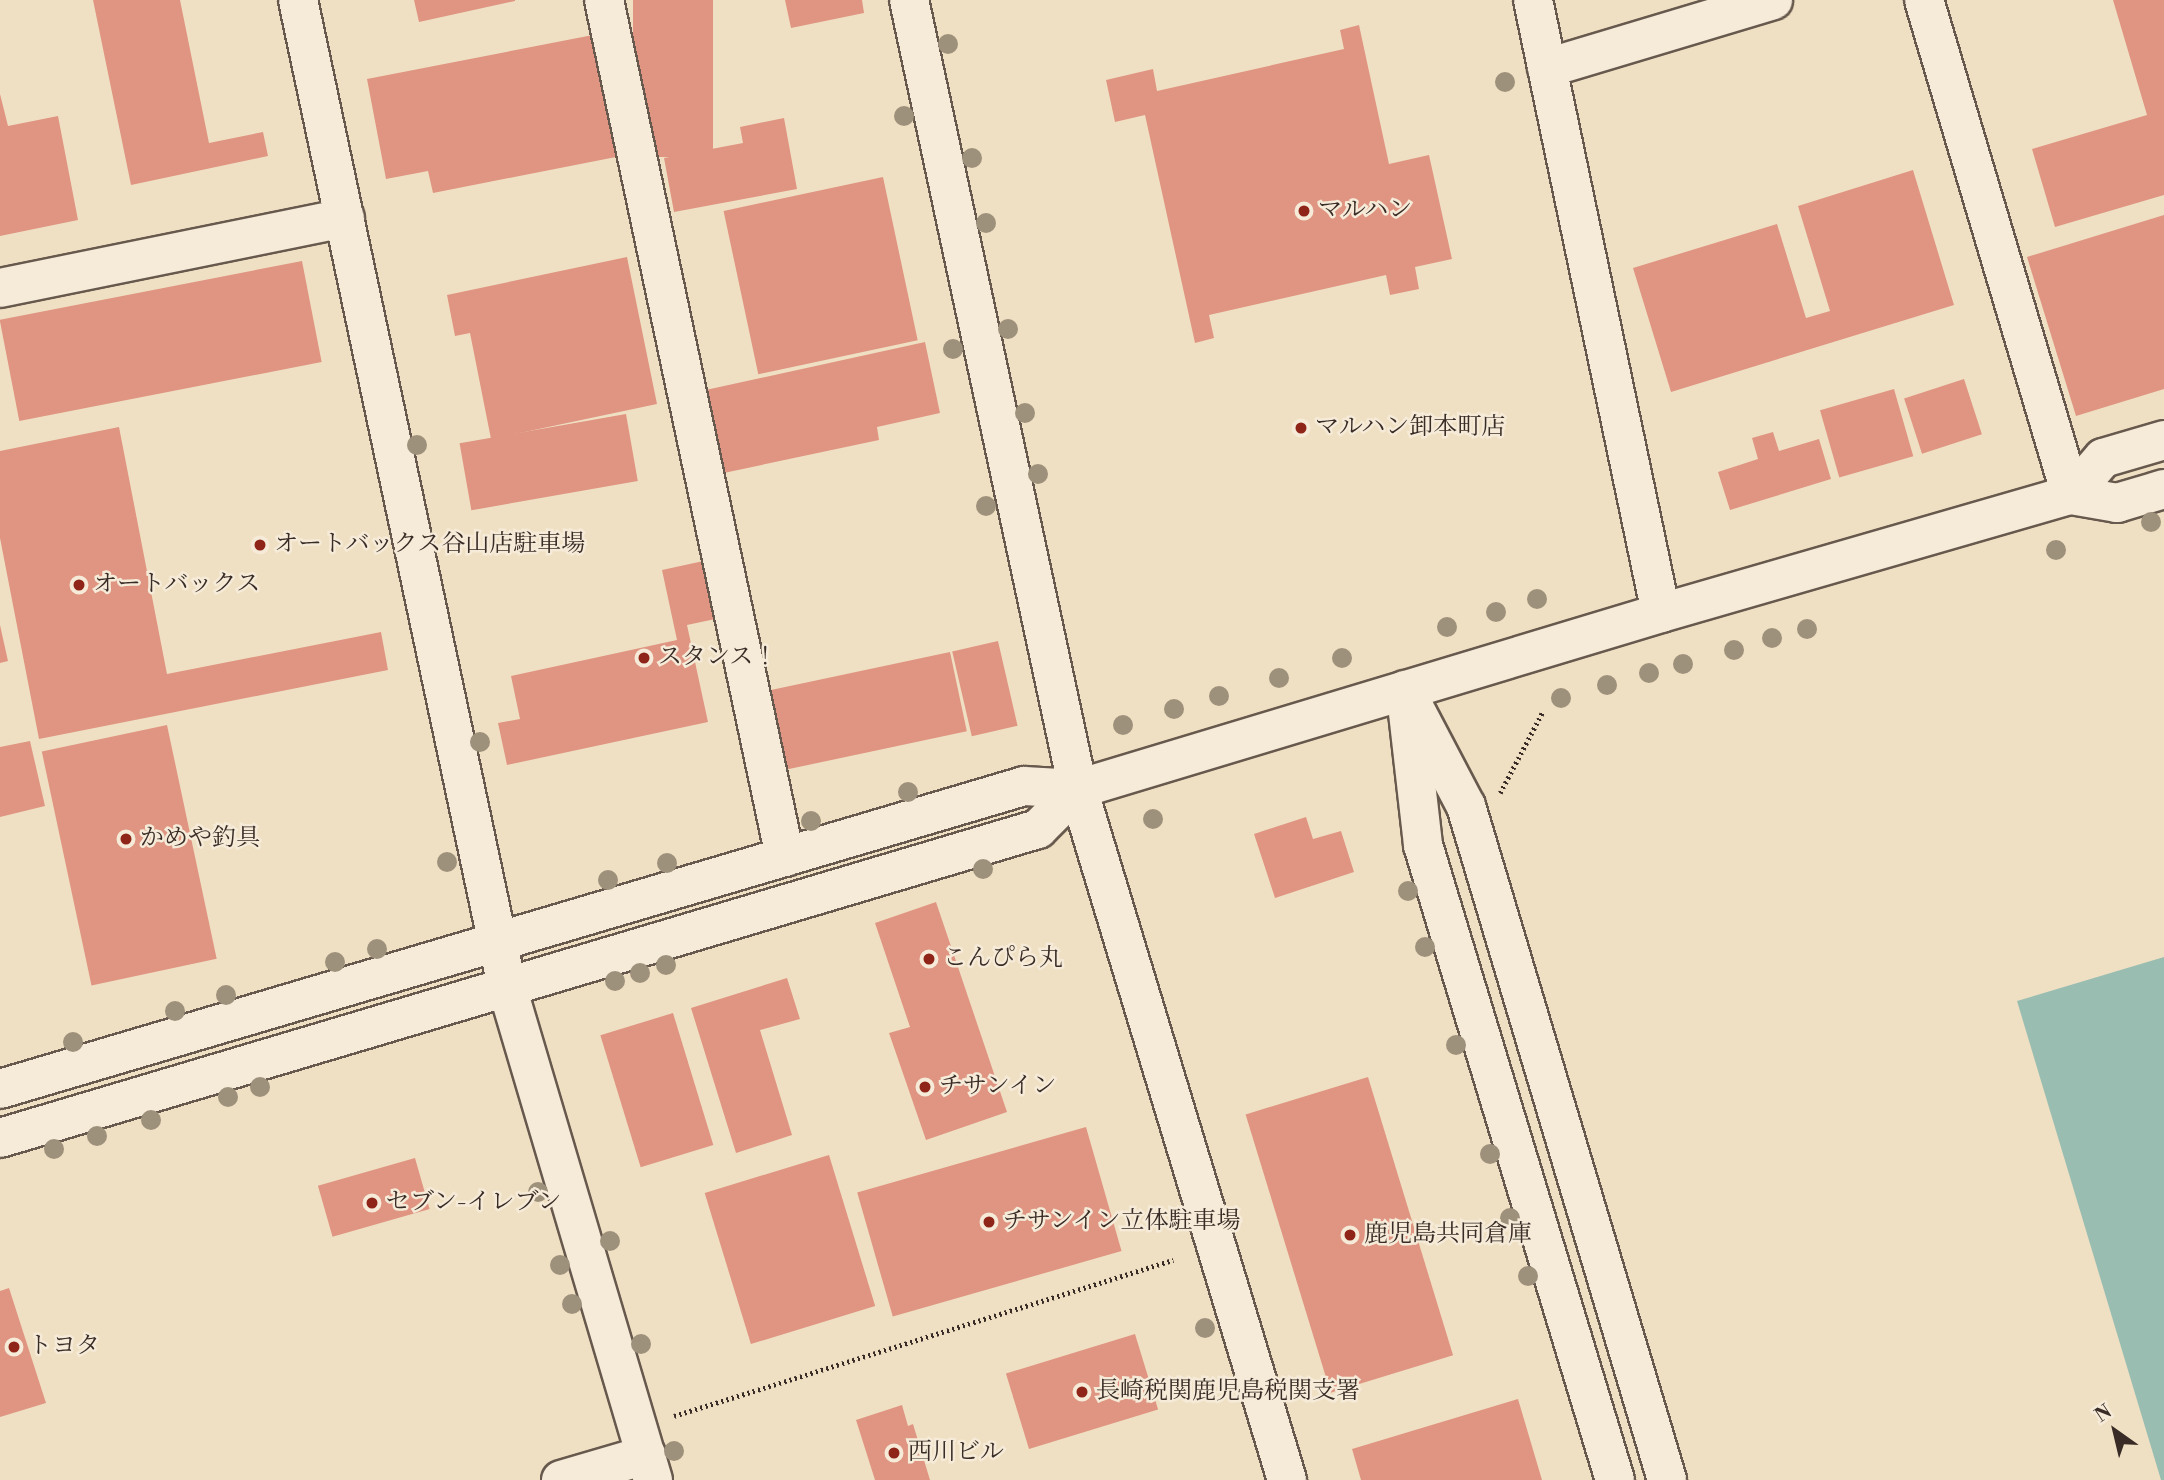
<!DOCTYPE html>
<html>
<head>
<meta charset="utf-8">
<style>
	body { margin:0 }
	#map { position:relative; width:2164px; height:1480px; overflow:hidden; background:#f0e0c3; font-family:"Libre Bodoni","Noto Serif JP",serif }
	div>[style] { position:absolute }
	.water>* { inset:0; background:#9abdb2 }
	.building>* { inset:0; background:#df9582; transform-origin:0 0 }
	.path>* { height:4.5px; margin-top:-2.25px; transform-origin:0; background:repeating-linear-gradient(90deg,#392c26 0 2px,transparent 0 5.5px) }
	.roads { filter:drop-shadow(2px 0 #67594d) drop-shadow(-2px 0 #67594d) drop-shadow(0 2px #67594d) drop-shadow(0 -2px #67594d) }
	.minor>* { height:38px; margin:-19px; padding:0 19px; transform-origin:19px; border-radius:19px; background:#f5ebd8 }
	.trees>* { width:20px; height:20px; margin:-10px; border-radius:50%; background:#9e917c }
	.dots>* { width:19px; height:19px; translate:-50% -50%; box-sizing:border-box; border:4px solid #f5ebd8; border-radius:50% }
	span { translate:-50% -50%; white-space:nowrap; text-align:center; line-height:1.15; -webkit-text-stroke:5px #f5ebd8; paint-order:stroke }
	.poi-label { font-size:24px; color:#392c26 }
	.left { translate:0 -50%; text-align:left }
	.north { position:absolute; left:2080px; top:1396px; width:70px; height:70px; -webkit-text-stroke:5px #f5ebd8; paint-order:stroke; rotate:326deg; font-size:19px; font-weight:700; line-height:28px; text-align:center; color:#392c26 }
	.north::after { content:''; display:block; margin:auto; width:24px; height:32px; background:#392c26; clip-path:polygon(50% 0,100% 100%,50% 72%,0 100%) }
</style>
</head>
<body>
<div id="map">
	<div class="water">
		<div style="clip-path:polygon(2164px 957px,2164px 1480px,2161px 1480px,2017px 1001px)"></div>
	</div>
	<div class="building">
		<div style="clip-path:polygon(93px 0,180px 0,209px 143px,263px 132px,268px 156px,131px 185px)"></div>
		<div style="clip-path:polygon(414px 0,515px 0,515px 1px,419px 22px)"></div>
		<div style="left:633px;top:0;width:80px;height:157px"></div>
		<div style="clip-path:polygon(785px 0,862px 0,864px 13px,791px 28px)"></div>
		<div style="clip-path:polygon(2113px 0,2164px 0,2164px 195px,2055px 227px,2032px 149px,2147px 115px)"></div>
		<div style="clip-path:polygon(1359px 25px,1389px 164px,1429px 155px,1452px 259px,1415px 267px,1419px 289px,1390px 295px,1386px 275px,1209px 315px,1214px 338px,1195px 343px,1145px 115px,1115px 122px,1106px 80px,1153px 69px,1157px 91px,1344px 49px,1340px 30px)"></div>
		<div style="clip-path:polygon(598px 34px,621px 156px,433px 193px,428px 171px,386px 179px,367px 79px)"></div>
		<div style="clip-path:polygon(0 94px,8px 126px,58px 116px,78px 220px,0 236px)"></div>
		<div style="clip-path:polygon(784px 118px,797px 189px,674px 212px,664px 158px,743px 143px,740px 127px)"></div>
		<div style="clip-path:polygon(1913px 170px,1954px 305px,1671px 392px,1633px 268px,1777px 224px,1806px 318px,1830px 311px,1798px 206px)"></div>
		<div style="left:883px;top:177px;width:167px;height:163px;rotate:78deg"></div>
		<div style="clip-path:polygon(2164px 215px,2164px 389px,2076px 416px,2027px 257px)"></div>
		<div style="clip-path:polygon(627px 257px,657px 404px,491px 439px,470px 333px,455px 336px,447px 295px)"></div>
		<div style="left:302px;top:261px;width:103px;height:308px;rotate:79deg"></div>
		<div style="clip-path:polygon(925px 342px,940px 413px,877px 427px,879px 440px,719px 474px,701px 391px)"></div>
		<div style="left:1964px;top:379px;width:58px;height:63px;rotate:72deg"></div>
		<div style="left:1894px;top:389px;width:70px;height:77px;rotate:74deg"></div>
		<div style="left:626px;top:414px;width:68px;height:169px;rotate:80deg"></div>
		<div style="clip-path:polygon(119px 427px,167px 674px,381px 632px,388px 670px,39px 739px,0 538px,0 451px)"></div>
		<div style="clip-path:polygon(1773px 432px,1779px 451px,1819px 439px,1831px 479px,1730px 510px,1718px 472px,1758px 459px,1752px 438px)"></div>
		<div style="clip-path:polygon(708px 560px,720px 618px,687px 625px,708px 722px,507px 765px,498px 723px,520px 719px,511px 676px,677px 640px,662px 570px)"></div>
		<div style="clip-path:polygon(0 625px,8px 661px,0 663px)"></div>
		<div style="left:998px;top:641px;width:87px;height:47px;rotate:77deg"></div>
		<div style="left:950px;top:652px;width:81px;height:183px;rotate:78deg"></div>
		<div style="left:167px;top:725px;width:239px;height:128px;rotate:78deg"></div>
		<div style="clip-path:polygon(30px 741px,45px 806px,0 817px,0 747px)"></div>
		<div style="clip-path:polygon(1306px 817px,1313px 839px,1341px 831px,1354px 872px,1275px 898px,1254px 834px)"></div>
		<div style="clip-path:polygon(936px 902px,1007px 1112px,926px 1140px,889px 1033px,910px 1027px,875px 923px)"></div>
		<div style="clip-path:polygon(787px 978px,800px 1019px,760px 1030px,792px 1135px,736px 1153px,691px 1008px)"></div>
		<div style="left:673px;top:1013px;width:138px;height:76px;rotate:73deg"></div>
		<div style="left:1368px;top:1077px;width:291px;height:128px;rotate:73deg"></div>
		<div style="left:1086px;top:1127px;width:129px;height:238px;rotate:74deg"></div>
		<div style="left:829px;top:1155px;width:158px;height:130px;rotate:73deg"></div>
		<div style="left:415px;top:1158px;width:53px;height:101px;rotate:74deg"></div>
		<div style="clip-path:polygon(9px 1288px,46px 1403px,0 1417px,0 1291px)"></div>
		<div style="left:1135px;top:1334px;width:79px;height:135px;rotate:73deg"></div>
		<div style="clip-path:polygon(1518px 1399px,1542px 1480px,1361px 1480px,1352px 1449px)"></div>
		<div style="clip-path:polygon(902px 1405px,908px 1426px,913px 1424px,930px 1480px,875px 1480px,856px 1420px)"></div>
	</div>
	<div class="path">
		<div style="left:1500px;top:793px;width:93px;rotate:-62.3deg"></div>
		<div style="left:674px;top:1416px;width:523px;rotate:-17.36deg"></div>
	</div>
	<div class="roads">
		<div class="minor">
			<div style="left:298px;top:0;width:1009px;rotate:78.04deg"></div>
			<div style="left:507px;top:987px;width:514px;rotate:73.5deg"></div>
			<div style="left:604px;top:0;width:876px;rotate:78.07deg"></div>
			<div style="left:909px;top:0;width:807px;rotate:77.91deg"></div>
			<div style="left:1078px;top:789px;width:722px;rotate:73.17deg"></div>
			<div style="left:1533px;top:0;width:626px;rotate:78.21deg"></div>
			<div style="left:1924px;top:0;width:516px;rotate:73.46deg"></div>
			<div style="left:1547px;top:68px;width:236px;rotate:-16.7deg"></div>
			<div style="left:0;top:288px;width:352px;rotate:-11.5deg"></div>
			<div style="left:2071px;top:495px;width:49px;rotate:-49.1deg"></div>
			<div style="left:2103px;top:458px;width:64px;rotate:-16.4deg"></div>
			<div style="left:1405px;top:690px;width:131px;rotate:62.3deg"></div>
			<div style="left:1466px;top:806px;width:703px;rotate:73.39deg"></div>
			<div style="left:1408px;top:713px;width:133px;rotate:83.5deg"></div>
			<div style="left:1423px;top:845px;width:663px;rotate:73.18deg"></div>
			<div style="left:0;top:1089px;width:1068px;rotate:-16.48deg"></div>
			<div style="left:1024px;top:786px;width:54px;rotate:3.2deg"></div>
			<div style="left:1078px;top:789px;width:609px;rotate:-16.8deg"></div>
			<div style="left:1661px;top:613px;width:427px;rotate:-16.1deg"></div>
			<div style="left:2071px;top:495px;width:47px;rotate:9.9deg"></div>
			<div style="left:2117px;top:503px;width:49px;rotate:-16.6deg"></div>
			<div style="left:0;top:1138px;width:1083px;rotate:-16.58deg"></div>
			<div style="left:1038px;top:829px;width:57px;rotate:-45deg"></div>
			<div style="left:561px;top:1480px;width:89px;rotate:-16.4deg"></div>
		</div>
	</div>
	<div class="trees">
		<div style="left:948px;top:44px"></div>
		<div style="left:1505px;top:82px"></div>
		<div style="left:904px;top:116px"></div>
		<div style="left:972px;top:158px"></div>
		<div style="left:986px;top:223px"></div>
		<div style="left:1008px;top:329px"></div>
		<div style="left:953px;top:349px"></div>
		<div style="left:1025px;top:413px"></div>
		<div style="left:417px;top:445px"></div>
		<div style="left:1038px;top:474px"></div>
		<div style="left:986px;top:506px"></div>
		<div style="left:2151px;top:522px"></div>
		<div style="left:2056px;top:550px"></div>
		<div style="left:1537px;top:599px"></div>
		<div style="left:1496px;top:612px"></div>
		<div style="left:1447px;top:627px"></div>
		<div style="left:1807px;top:629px"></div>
		<div style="left:1772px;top:638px"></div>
		<div style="left:1734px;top:650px"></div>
		<div style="left:1342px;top:658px"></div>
		<div style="left:1683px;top:664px"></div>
		<div style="left:1649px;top:673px"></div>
		<div style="left:1279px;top:678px"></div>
		<div style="left:1607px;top:685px"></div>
		<div style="left:1219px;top:696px"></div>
		<div style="left:1561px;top:698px"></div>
		<div style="left:1174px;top:709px"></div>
		<div style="left:1123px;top:725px"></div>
		<div style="left:480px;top:742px"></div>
		<div style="left:908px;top:792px"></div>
		<div style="left:1153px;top:819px"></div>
		<div style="left:811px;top:821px"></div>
		<div style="left:447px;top:862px"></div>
		<div style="left:667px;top:863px"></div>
		<div style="left:983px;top:869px"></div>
		<div style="left:608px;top:880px"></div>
		<div style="left:1408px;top:891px"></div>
		<div style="left:1425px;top:947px"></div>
		<div style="left:377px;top:949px"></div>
		<div style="left:335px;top:962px"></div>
		<div style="left:666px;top:965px"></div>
		<div style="left:640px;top:973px"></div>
		<div style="left:615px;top:981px"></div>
		<div style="left:226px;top:995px"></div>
		<div style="left:175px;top:1011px"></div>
		<div style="left:73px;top:1042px"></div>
		<div style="left:1456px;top:1045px"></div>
		<div style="left:260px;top:1087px"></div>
		<div style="left:228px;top:1097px"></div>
		<div style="left:151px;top:1120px"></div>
		<div style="left:97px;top:1136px"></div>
		<div style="left:54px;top:1149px"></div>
		<div style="left:1490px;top:1154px"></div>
		<div style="left:538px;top:1192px"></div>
		<div style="left:1510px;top:1218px"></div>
		<div style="left:610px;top:1241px"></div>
		<div style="left:560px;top:1265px"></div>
		<div style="left:1528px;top:1276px"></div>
		<div style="left:572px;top:1304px"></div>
		<div style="left:1205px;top:1328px"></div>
		<div style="left:641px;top:1344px"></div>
		<div style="left:674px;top:1451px"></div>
	</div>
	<div class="dots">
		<div style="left:1304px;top:211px;background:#8f2418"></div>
		<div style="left:1301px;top:428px;background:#8f2418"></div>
		<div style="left:260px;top:545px;background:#8f2418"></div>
		<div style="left:79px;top:585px;background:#8f2418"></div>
		<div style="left:644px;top:658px;background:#8f2418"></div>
		<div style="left:126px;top:839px;background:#8f2418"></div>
		<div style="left:929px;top:959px;background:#8f2418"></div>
		<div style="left:925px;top:1087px;background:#8f2418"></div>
		<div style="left:372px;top:1203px;background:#8f2418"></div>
		<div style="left:989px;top:1222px;background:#8f2418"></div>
		<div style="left:1350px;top:1235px;background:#8f2418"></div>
		<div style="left:14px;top:1347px;background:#8f2418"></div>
		<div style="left:1082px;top:1392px;background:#8f2418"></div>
		<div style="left:894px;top:1453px;background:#8f2418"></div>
	</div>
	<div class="poi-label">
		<span class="left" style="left:1318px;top:211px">マルハン</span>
		<span class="left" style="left:1315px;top:428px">マルハン卸本町店</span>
		<span class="left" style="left:274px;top:545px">オートバックス谷山店駐車場</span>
		<span class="left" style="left:93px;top:585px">オートバックス</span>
		<span class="left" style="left:658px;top:658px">スタンス！</span>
		<span class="left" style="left:140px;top:839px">かめや釣具</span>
		<span class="left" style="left:943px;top:959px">こんぴら丸</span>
		<span class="left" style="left:939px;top:1087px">チサンイン</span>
		<span class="left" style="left:386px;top:1203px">セブン-イレブン</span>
		<span class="left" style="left:1003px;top:1222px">チサンイン立体駐車場</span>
		<span class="left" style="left:1364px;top:1235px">鹿児島共同倉庫</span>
		<span class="left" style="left:28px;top:1347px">トヨタ</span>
		<span class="left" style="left:1096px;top:1392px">長崎税関鹿児島税関支署</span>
		<span class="left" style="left:908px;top:1453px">西川ビル</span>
	</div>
	<div class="north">N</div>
</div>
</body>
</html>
